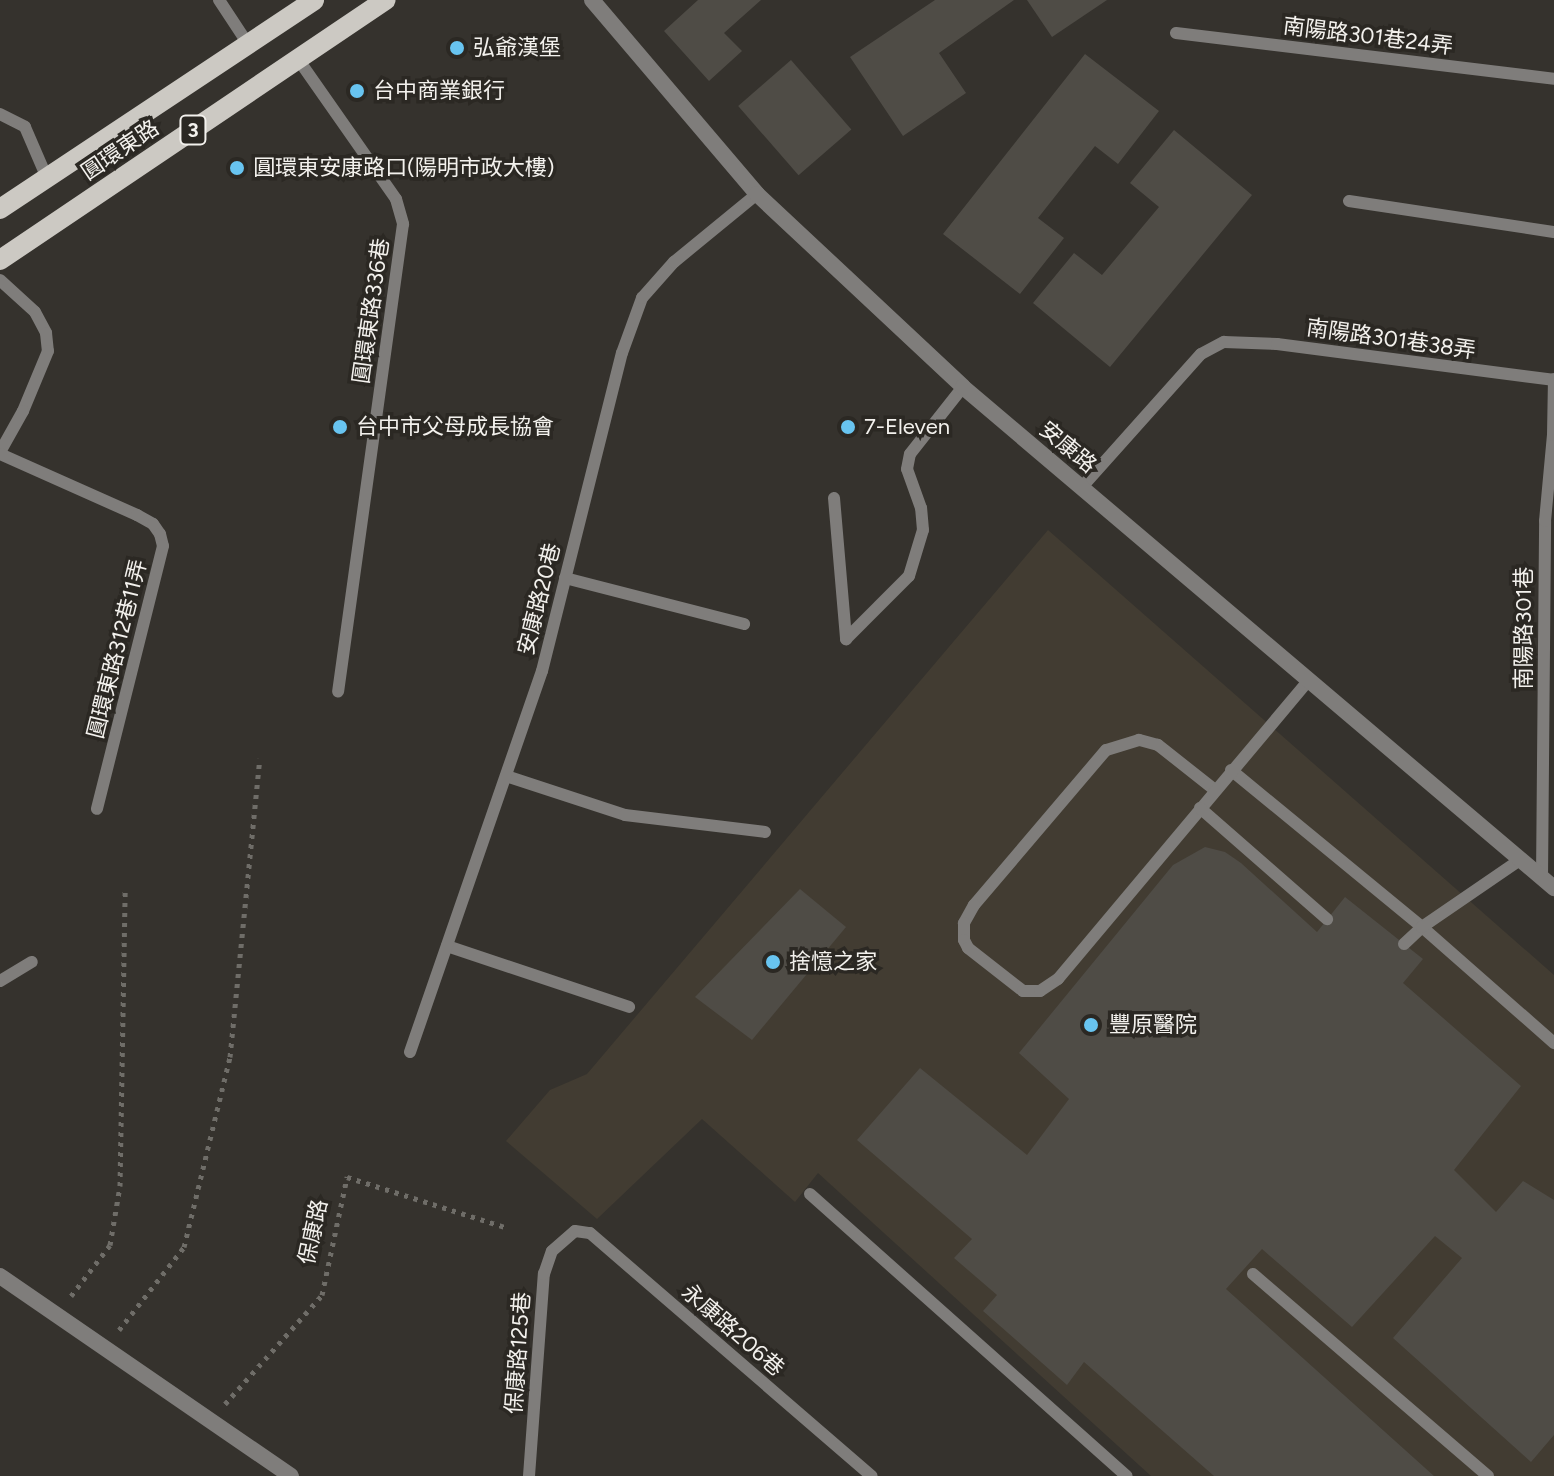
<!DOCTYPE html>
<html>
<head>
<meta charset="utf-8">
<style>
	body { margin:0 }
	#map { position:relative; width:1554px; height:1476px; overflow:hidden; background:#35322d; font-family:Figtree,"Noto Sans TC",sans-serif }
	div>[style] { position:absolute }
	.built>* { inset:0; background:#423c32 }
	.building>* { inset:0; background:#4f4c46; transform-origin:0 0 }
	.path>* { height:5px; margin-top:-2.5px; transform-origin:0; background:repeating-linear-gradient(90deg,#6f6d68 0 4px,transparent 0 10px) }
	.lane>* { height:12px; margin:-6px; padding:0 6px; transform-origin:6px; border-radius:6px; background:#7f7d7b }
	.street>* { height:16px; margin:-8px; padding:0 8px; transform-origin:8px; border-radius:8px; background:#7f7d7b }
	.primary>* { height:20px; margin:-10px; padding:0 10px; transform-origin:10px; border-radius:10px; background:#ccc9c3 }
	.dots>* { width:22px; height:22px; translate:-50% -50%; box-sizing:border-box; border:4px solid #2b2823; border-radius:50% }
	span { translate:-50% -50%; white-space:nowrap; text-align:center; line-height:1.15; -webkit-text-stroke:7px #2b2823; paint-order:stroke }
	.shield-label span { padding:2px 6px; background:#2b2823; border:2px solid; border-radius:6px; -webkit-text-stroke-width:0 }
	.shield-label { font-size:20px; color:#f3f1ed; font-weight:700 }
	.street-label { font-size:22px; color:#f3f1ed }
	.poi-label { font-size:22px; color:#f3f1ed }
	.left { translate:0 -50%; text-align:left }
</style>
</head>
<body>
<div id="map">
	<div class="built">
		<div style="clip-path:polygon(1048px 530px,1554px 975px,1554px 1476px,1151px 1476px,818px 1173px,795px 1202px,702px 1119px,597px 1219px,506px 1141px,550px 1090px,587px 1074px)"></div>
	</div>
	<div class="building">
		<div style="clip-path:polygon(698px 0,761px 0,724px 33px,742px 51px,709px 81px,664px 31px)"></div>
		<div style="clip-path:polygon(935px 0,1014px 0,939px 53px,966px 93px,903px 136px,850px 57px)"></div>
		<div style="clip-path:polygon(1027px 0,1107px 0,1052px 37px)"></div>
		<div style="clip-path:polygon(1085px 54px,1159px 111px,1118px 164px,1095px 146px,1038px 218px,1064px 238px,1020px 294px,943px 234px)"></div>
		<div style="left:791px;top:60px;width:92px;height:70px;rotate:49deg"></div>
		<div style="clip-path:polygon(1174px 130px,1252px 195px,1110px 367px,1033px 303px,1074px 253px,1102px 275px,1159px 207px,1130px 183px)"></div>
		<div style="clip-path:polygon(1205px 847px,1225px 852px,1241px 863px,1317px 932px,1345px 897px,1423px 959px,1403px 983px,1521px 1086px,1454px 1170px,1496px 1212px,1523px 1181px,1554px 1200px,1554px 1435px,1531px 1462px,1393px 1338px,1462px 1258px,1435px 1236px,1352px 1327px,1262px 1249px,1226px 1289px,1434px 1476px,1214px 1476px,1084px 1362px,1067px 1385px,983px 1311px,997px 1295px,954px 1258px,972px 1239px,857px 1140px,920px 1068px,1027px 1155px,1069px 1099px,1019px 1053px,1173px 865px)"></div>
		<div style="clip-path:polygon(800px 889px,846px 927px,752px 1040px,695px 997px)"></div>
	</div>
	<div class="path">
		<div style="left:71px;top:1296px;width:64px;rotate:-52.6deg"></div>
		<div style="left:110px;top:1245px;width:60px;rotate:-80.4deg"></div>
		<div style="left:120px;top:1186px;width:299px;rotate:-89deg"></div>
		<div style="left:119px;top:1330px;width:105px;rotate:-51.9deg"></div>
		<div style="left:184px;top:1247px;width:195px;rotate:-76.4deg"></div>
		<div style="left:230px;top:1057px;width:300px;rotate:-84.3deg"></div>
		<div style="left:225px;top:1404px;width:146px;rotate:-48.3deg"></div>
		<div style="left:322px;top:1295px;width:121px;rotate:-78deg"></div>
		<div style="left:347px;top:1177px;width:166px;rotate:17.6deg"></div>
	</div>
	<div class="lane">
		<div style="left:219px;top:0;width:53px;rotate:56.6deg"></div>
		<div style="left:1176px;top:33px;width:381px;rotate:6.9deg"></div>
		<div style="left:298px;top:59px;width:171px;rotate:55deg"></div>
		<div style="left:396px;top:199px;width:26px;rotate:74deg"></div>
		<div style="left:403px;top:224px;width:472px;rotate:97.9deg"></div>
		<div style="left:0;top:114px;width:28px;rotate:27deg"></div>
		<div style="left:25px;top:127px;width:56px;rotate:66.7deg"></div>
		<div style="left:1349px;top:201px;width:207px;rotate:8.6deg"></div>
		<div style="left:0;top:280px;width:47px;rotate:42.4deg"></div>
		<div style="left:35px;top:312px;width:24px;rotate:62deg"></div>
		<div style="left:46px;top:333px;width:18px;rotate:84deg"></div>
		<div style="left:48px;top:351px;width:65px;rotate:112.6deg"></div>
		<div style="left:23px;top:411px;width:47px;rotate:119.3deg"></div>
		<div style="left:0;top:454px;width:150px;rotate:24deg"></div>
		<div style="left:137px;top:515px;width:18px;rotate:29deg"></div>
		<div style="left:153px;top:524px;width:12px;rotate:55deg"></div>
		<div style="left:160px;top:534px;width:12px;rotate:76deg"></div>
		<div style="left:163px;top:546px;width:271px;rotate:104.1deg"></div>
		<div style="left:1082px;top:487px;width:178px;rotate:-48.2deg"></div>
		<div style="left:1201px;top:354px;width:26px;rotate:-28deg"></div>
		<div style="left:1224px;top:342px;width:53px;rotate:2.2deg"></div>
		<div style="left:1277px;top:344px;width:278px;rotate:7.4deg"></div>
		<div style="left:834px;top:498px;width:142px;rotate:85.1deg"></div>
		<div style="left:846px;top:639px;width:89px;rotate:-45deg"></div>
		<div style="left:909px;top:576px;width:48px;rotate:-73.1deg"></div>
		<div style="left:923px;top:530px;width:22px;rotate:-95deg"></div>
		<div style="left:921px;top:508px;width:41px;rotate:-109.7deg"></div>
		<div style="left:907px;top:469px;width:15px;rotate:-79deg"></div>
		<div style="left:910px;top:454px;width:85px;rotate:-51.7deg"></div>
		<div style="left:565px;top:578px;width:185px;rotate:14.4deg"></div>
		<div style="left:1231px;top:770px;width:247px;rotate:39.4deg"></div>
		<div style="left:1422px;top:927px;width:176px;rotate:41.3deg"></div>
		<div style="left:506px;top:776px;width:125px;rotate:18.1deg"></div>
		<div style="left:625px;top:815px;width:141px;rotate:6.9deg"></div>
		<div style="left:1215px;top:790px;width:73px;rotate:-141.7deg"></div>
		<div style="left:1158px;top:745px;width:20px;rotate:-165deg"></div>
		<div style="left:1139px;top:740px;width:34px;rotate:163deg"></div>
		<div style="left:1106px;top:750px;width:204px;rotate:130.4deg"></div>
		<div style="left:974px;top:905px;width:21px;rotate:119deg"></div>
		<div style="left:964px;top:923px;width:17px;rotate:90deg"></div>
		<div style="left:964px;top:940px;width:9px;rotate:63deg"></div>
		<div style="left:968px;top:948px;width:70px;rotate:38deg"></div>
		<div style="left:1023px;top:991px;width:17px"></div>
		<div style="left:1040px;top:991px;width:22px;rotate:-34deg"></div>
		<div style="left:1058px;top:979px;width:390px;rotate:-50deg"></div>
		<div style="left:1200px;top:808px;width:169px;rotate:41.2deg"></div>
		<div style="left:1542px;top:878px;width:357px;rotate:-89.5deg"></div>
		<div style="left:1545px;top:521px;width:86px;rotate:-84.7deg"></div>
		<div style="left:1553px;top:435px;width:56px;rotate:-89deg"></div>
		<div style="left:1404px;top:944px;width:25px;rotate:-43deg"></div>
		<div style="left:1422px;top:927px;width:119px;rotate:-34.4deg"></div>
		<div style="left:447px;top:946px;width:192px;rotate:18.5deg"></div>
		<div style="left:0;top:981px;width:37px;rotate:-31deg"></div>
		<div style="left:410px;top:1052px;width:403px;rotate:-70.9deg"></div>
		<div style="left:542px;top:671px;width:328px;rotate:-75.9deg"></div>
		<div style="left:622px;top:353px;width:59px;rotate:-70deg"></div>
		<div style="left:642px;top:298px;width:48px;rotate:-48.4deg"></div>
		<div style="left:674px;top:262px;width:107px;rotate:-39.3deg"></div>
		<div style="left:810px;top:1194px;width:424px;rotate:41.7deg"></div>
		<div style="left:1253px;top:1274px;width:310px;rotate:40.7deg"></div>
		<div style="left:529px;top:1476px;width:203px;rotate:-85.8deg"></div>
		<div style="left:544px;top:1274px;width:24px;rotate:-71deg"></div>
		<div style="left:552px;top:1251px;width:30px;rotate:-41deg"></div>
		<div style="left:575px;top:1231px;width:15px;rotate:8deg"></div>
		<div style="left:590px;top:1233px;width:372px;rotate:40.8deg"></div>
	</div>
	<div class="street">
		<div style="left:592px;top:0;width:255px;rotate:49.6deg"></div>
		<div style="left:757px;top:194px;width:282px;rotate:43.1deg"></div>
		<div style="left:963px;top:387px;width:775px;rotate:40.29deg"></div>
		<div style="left:0;top:1276px;width:353px;rotate:34.5deg"></div>
	</div>
	<div class="primary">
		<div style="left:0;top:209px;width:377px;rotate:-33.6deg"></div>
		<div style="left:0;top:260px;width:465px;rotate:-34deg"></div>
	</div>
	<div class="dots">
		<div style="left:457px;top:48px;background:#68c4f0"></div>
		<div style="left:357px;top:91px;background:#68c4f0"></div>
		<div style="left:237px;top:168px;background:#68c4f0"></div>
		<div style="left:340px;top:427px;background:#68c4f0"></div>
		<div style="left:848px;top:427px;background:#68c4f0"></div>
		<div style="left:773px;top:962px;background:#68c4f0"></div>
		<div style="left:1091px;top:1025px;background:#68c4f0"></div>
	</div>
	<div class="shield-label">
		<span style="left:193px;top:130px">3</span>
	</div>
	<div class="street-label">
		<span style="left:1368px;top:36px;rotate:7deg">南陽路301巷24弄</span>
		<span style="left:120px;top:150px;rotate:-34deg">圓環東路</span>
		<span style="left:371px;top:311px;rotate:-82deg">圓環東路336巷</span>
		<span style="left:1391px;top:339px;rotate:8deg">南陽路301巷38弄</span>
		<span style="left:1068px;top:447px;rotate:40deg">安康路</span>
		<span style="left:539px;top:599px;rotate:-76deg">安康路20巷</span>
		<span style="left:1524px;top:628px;rotate:-90deg">南陽路301巷</span>
		<span style="left:117px;top:649px;rotate:-76deg">圓環東路312巷11弄</span>
		<span style="left:313px;top:1232px;rotate:-78deg">保康路</span>
		<span style="left:733px;top:1330px;rotate:41deg">永康路206巷</span>
		<span style="left:518px;top:1353px;rotate:-86deg">保康路125巷</span>
	</div>
	<div class="poi-label">
		<span class="left" style="left:473px;top:48px">弘爺漢堡</span>
		<span class="left" style="left:373px;top:91px">台中商業銀行</span>
		<span class="left" style="left:253px;top:168px">圓環東安康路口(陽明市政大樓)</span>
		<span class="left" style="left:356px;top:427px">台中市父母成長協會</span>
		<span class="left" style="left:864px;top:427px">7-Eleven</span>
		<span class="left" style="left:789px;top:962px">捨憶之家</span>
		<span class="left" style="left:1109px;top:1025px">豐原醫院</span>
	</div>
</div>
</body>
</html>
